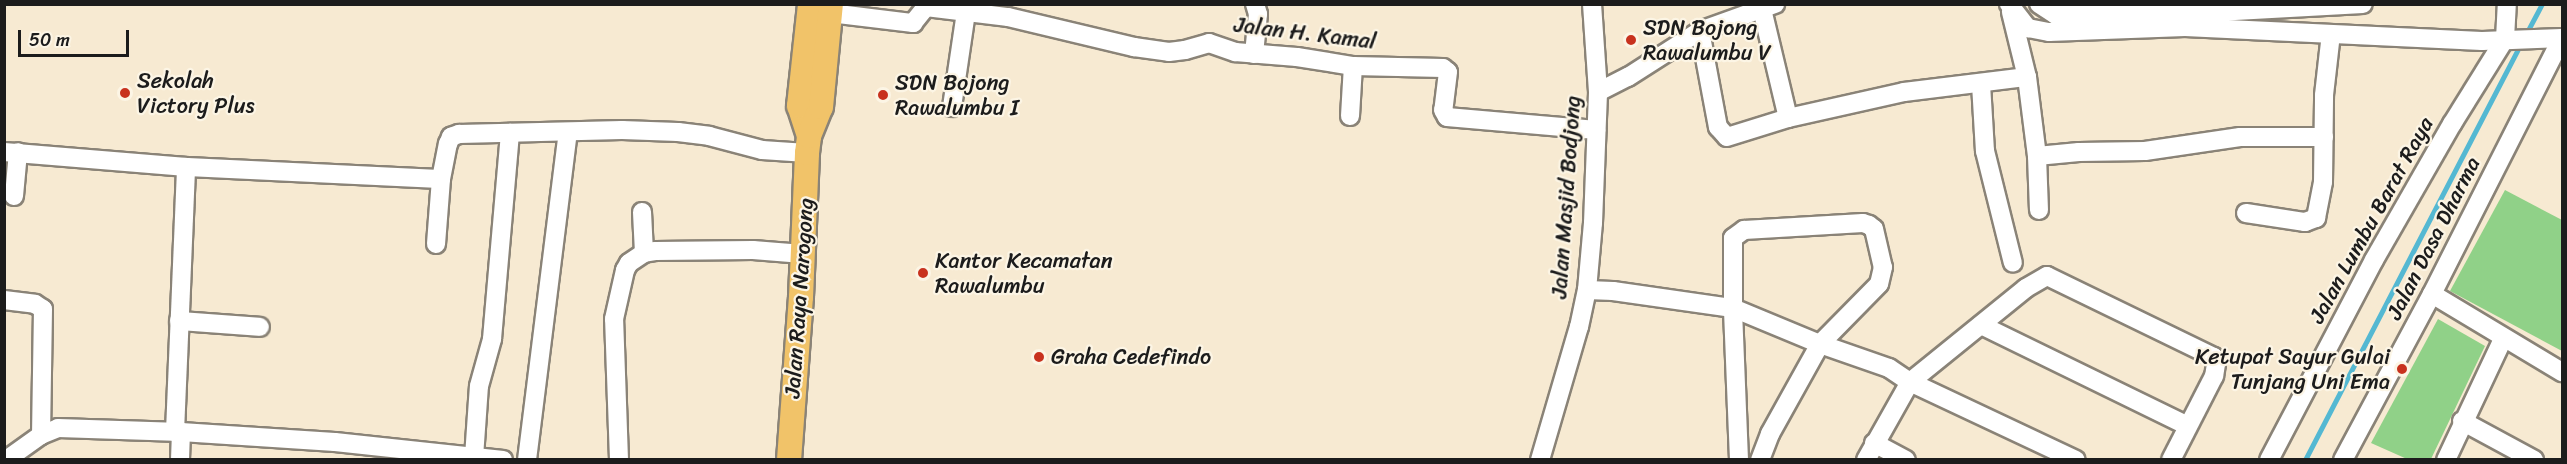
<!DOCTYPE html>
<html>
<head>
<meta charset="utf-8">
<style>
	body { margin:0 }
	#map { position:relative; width:2567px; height:464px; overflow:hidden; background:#f7ead2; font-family:Sriracha,sans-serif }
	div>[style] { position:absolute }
	.green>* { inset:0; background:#90d188 }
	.stream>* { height:4.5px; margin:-2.25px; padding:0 2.25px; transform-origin:2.25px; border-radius:2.25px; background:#54b8d2 }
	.roads { filter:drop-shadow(2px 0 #8a8377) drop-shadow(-2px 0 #8a8377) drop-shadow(0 2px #8a8377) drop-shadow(0 -2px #8a8377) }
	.minor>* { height:18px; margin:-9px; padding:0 9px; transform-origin:9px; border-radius:9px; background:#fff }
	.major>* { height:24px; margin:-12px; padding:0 12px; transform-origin:12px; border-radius:12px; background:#f1c369 }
	.dots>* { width:16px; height:16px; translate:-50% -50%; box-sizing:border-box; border:3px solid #fcf5e5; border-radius:50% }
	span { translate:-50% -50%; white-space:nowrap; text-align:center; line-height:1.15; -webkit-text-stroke:4.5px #fcf5e5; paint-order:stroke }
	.poi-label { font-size:22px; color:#1c1c1c }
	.left { translate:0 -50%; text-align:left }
	.right { translate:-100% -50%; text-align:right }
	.street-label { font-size:22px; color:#1c1c1c }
	.frame { position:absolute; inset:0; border:6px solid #1c1c1c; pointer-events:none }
	.scale { position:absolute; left:18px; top:30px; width:111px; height:27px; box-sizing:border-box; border:3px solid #1c1c1c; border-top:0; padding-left:8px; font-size:18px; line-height:21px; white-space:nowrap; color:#1c1c1c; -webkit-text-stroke:4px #fcf5e5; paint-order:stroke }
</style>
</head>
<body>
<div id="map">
	<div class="green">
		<div style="clip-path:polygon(2505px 190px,2562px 220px,2562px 351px,2450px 291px)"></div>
		<div style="clip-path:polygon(2438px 319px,2485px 346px,2431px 459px,2407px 459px,2371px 443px)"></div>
	</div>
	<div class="stream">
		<div style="left:2526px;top:34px;width:34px;rotate:-62deg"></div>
		<div style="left:2305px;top:460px;width:469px;rotate:-62.6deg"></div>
	</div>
	<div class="roads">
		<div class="minor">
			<div style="left:2009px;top:4px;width:31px;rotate:52deg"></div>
			<div style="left:2028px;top:28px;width:21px;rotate:11deg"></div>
			<div style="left:2049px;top:32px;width:136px;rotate:-2.1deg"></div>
			<div style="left:2185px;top:27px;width:297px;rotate:2.7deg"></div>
			<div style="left:2482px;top:41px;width:80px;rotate:-2.1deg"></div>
			<div style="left:2039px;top:4px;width:20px;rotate:33deg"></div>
			<div style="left:2056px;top:15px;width:124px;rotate:-0.5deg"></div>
			<div style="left:2180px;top:14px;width:183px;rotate:-3.1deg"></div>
			<div style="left:1762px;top:9px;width:112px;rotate:76.6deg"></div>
			<div style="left:2011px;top:12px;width:67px;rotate:76.2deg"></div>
			<div style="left:2027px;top:77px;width:80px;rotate:82.8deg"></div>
			<div style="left:2037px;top:156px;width:54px;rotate:87.9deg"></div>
			<div style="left:830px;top:13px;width:84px;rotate:6.9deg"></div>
			<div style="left:913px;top:23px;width:21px;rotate:-51deg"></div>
			<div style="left:926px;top:7px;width:83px;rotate:7deg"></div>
			<div style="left:1008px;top:17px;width:130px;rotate:13.4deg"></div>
			<div style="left:1134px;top:47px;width:35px;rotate:8deg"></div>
			<div style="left:1169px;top:52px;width:16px;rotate:-7deg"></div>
			<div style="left:1185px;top:50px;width:25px;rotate:-16deg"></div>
			<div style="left:1209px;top:43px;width:28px;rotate:19deg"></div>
			<div style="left:1235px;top:52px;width:62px;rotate:4.6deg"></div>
			<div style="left:1297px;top:57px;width:57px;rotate:9.1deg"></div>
			<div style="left:1353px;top:66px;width:90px;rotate:1.3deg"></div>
			<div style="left:1443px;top:68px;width:6px;rotate:39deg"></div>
			<div style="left:1448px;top:72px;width:38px;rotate:97deg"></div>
			<div style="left:1443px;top:110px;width:8px;rotate:60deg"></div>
			<div style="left:1447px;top:117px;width:150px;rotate:5deg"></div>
			<div style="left:1700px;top:31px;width:98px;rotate:79.4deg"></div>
			<div style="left:1718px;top:127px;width:13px;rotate:48deg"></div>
			<div style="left:1727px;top:137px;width:64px;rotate:-17.3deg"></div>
			<div style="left:1788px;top:118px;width:119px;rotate:-12.6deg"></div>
			<div style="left:1904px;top:92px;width:124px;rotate:-7deg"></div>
			<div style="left:1254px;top:54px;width:40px;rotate:-84.3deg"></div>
			<div style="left:1258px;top:14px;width:10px;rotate:-107deg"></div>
			<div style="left:1981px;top:84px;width:67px;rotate:86.6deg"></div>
			<div style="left:1985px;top:151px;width:115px;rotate:76deg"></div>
			<div style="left:1598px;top:92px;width:34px;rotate:-27deg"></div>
			<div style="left:1628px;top:77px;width:85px;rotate:-32.6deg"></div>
			<div style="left:1700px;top:31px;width:80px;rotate:-19.8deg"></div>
			<div style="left:952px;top:107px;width:96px;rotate:-81.6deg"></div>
			<div style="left:1350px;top:116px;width:50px;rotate:-86.6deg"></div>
			<div style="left:4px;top:152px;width:183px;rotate:4.7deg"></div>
			<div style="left:2037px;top:156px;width:42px;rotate:-5.4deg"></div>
			<div style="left:2079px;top:152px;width:66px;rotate:-0.9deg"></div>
			<div style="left:2145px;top:151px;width:96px;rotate:-8.4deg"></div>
			<div style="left:2240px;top:137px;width:84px"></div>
			<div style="left:14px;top:196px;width:44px;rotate:-84.8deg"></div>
			<div style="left:642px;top:212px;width:41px;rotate:87.2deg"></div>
			<div style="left:2246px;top:213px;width:60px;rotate:8.7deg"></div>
			<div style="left:2305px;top:222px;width:12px;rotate:-20deg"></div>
			<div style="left:2316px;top:218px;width:37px;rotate:-79deg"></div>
			<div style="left:2323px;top:182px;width:87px;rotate:-89.3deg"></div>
			<div style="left:2324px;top:95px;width:61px;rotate:-83.5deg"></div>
			<div style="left:436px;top:244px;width:65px;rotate:-85.6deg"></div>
			<div style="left:441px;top:179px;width:36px;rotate:-79deg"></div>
			<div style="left:448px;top:144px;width:8px;rotate:-67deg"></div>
			<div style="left:451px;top:137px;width:9px;rotate:-21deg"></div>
			<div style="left:459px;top:134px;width:163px;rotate:-1.4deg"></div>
			<div style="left:622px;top:130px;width:56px;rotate:2deg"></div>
			<div style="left:678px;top:132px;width:31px;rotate:7deg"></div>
			<div style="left:709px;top:136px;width:55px;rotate:14.8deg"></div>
			<div style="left:762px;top:150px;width:45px;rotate:3.8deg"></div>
			<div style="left:1587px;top:290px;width:26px;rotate:2deg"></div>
			<div style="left:1613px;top:291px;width:121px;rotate:8.1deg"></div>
			<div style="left:1733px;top:308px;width:94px;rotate:22.5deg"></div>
			<div style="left:1820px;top:344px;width:73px;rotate:19.2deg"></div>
			<div style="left:1889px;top:368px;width:25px;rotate:34deg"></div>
			<div style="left:1910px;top:382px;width:183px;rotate:25.2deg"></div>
			<div style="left:2432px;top:294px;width:152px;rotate:31deg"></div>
			<div style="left:4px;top:300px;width:31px;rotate:7deg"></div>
			<div style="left:35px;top:304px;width:9px;rotate:32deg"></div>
			<div style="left:43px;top:309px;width:126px;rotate:90.9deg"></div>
			<div style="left:179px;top:321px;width:81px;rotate:4.2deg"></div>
			<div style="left:1981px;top:325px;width:230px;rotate:26deg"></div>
			<div style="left:2462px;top:421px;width:82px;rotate:28.4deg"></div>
			<div style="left:175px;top:432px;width:265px;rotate:-87.6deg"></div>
			<div style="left:186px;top:167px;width:255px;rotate:2.7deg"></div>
			<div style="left:1874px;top:443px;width:36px;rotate:28deg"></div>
			<div style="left:474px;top:457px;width:71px;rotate:-86deg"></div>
			<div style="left:479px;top:386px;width:49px;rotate:-74.5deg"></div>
			<div style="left:492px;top:339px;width:207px;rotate:-85deg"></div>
			<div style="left:6px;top:460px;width:43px;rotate:-35.5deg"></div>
			<div style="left:41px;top:435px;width:18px;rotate:-22deg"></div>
			<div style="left:58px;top:428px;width:123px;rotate:1.9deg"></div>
			<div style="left:181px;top:432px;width:154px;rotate:3.7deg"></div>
			<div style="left:335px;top:442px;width:169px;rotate:6.1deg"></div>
			<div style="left:180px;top:460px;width:28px;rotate:-88deg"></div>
			<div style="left:527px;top:460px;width:330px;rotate:-82.9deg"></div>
			<div style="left:619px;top:460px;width:141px;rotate:-92deg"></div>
			<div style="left:614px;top:319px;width:50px;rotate:-77.3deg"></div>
			<div style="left:625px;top:270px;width:8px;rotate:-60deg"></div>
			<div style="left:629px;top:263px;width:18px;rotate:-34deg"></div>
			<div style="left:644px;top:253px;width:11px;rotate:-10deg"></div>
			<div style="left:655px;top:251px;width:98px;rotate:-0.6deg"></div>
			<div style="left:753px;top:250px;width:50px;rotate:4.6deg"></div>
			<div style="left:1540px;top:460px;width:139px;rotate:-73.7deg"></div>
			<div style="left:1579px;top:327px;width:38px;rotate:-78deg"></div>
			<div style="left:1587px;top:290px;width:67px;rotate:-84.9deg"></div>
			<div style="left:1593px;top:223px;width:131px;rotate:-87.8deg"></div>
			<div style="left:1598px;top:92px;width:88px;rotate:-93.9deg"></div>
			<div style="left:1739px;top:460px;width:152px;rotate:-92.3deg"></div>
			<div style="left:1733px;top:308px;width:70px;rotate:-90deg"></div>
			<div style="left:1733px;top:238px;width:14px;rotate:-36deg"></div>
			<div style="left:1744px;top:230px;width:119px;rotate:-3.4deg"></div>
			<div style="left:1863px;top:223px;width:6px;rotate:18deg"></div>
			<div style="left:1869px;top:225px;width:6px;rotate:39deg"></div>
			<div style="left:1874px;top:229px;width:39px;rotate:77deg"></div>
			<div style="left:1883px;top:267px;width:17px;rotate:103deg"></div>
			<div style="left:1879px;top:284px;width:84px;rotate:134.5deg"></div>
			<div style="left:1820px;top:344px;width:103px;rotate:119.1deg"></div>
			<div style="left:1770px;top:434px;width:28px;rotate:111deg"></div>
			<div style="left:1866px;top:460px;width:90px;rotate:-60.6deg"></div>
			<div style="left:1910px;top:382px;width:149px;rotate:-39deg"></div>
			<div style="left:2026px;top:288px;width:24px;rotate:-30deg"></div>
			<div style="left:2047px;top:276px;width:186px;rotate:25.9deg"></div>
			<div style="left:2214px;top:357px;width:7px;rotate:74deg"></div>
			<div style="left:2216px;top:364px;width:12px;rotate:99deg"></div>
			<div style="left:2214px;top:376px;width:94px;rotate:117.1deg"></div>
			<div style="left:2269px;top:460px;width:226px;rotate:-62.3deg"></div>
			<div style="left:2374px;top:260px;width:157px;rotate:-60.2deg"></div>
			<div style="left:2452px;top:124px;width:100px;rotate:-58.1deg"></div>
			<div style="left:2505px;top:39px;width:35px;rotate:-87deg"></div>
			<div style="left:2343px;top:460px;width:188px;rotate:-61.8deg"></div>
			<div style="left:2432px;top:294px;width:287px;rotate:-63.1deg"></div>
			<div style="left:2446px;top:460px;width:134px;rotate:-64.8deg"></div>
		</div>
		<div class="major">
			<div style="left:809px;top:136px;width:32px;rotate:-108deg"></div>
			<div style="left:799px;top:106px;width:103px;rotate:-83.8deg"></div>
			<div style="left:789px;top:460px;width:163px;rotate:-85.8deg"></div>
			<div style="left:801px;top:297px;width:144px;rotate:-87.6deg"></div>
			<div style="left:807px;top:153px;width:17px;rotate:-83deg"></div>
			<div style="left:809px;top:136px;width:31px;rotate:-68deg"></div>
			<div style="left:821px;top:107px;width:103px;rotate:-84.5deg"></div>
		</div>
	</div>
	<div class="dots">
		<div style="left:1631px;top:40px;background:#c8321e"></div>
		<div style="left:125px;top:93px;background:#c8321e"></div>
		<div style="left:883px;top:95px;background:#c8321e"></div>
		<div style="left:923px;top:273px;background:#c8321e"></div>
		<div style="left:1039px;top:357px;background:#c8321e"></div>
		<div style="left:2402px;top:369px;background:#c8321e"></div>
	</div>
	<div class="poi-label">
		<span class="left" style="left:1643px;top:40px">SDN Bojong<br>Rawalumbu V</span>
		<span class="left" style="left:137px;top:93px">Sekolah<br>Victory Plus</span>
		<span class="left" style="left:895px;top:95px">SDN Bojong<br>Rawalumbu I</span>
		<span class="left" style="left:935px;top:273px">Kantor Kecamatan<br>Rawalumbu</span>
		<span class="right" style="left:2390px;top:369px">Ketupat Sayur Gulai<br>Tunjang Uni Ema</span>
		<span class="left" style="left:1051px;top:357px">Graha Cedefindo</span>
	</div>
	<div class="street-label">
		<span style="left:1305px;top:33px;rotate:7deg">Jalan H. Kamal</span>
		<span style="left:1566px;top:197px;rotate:-86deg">Jalan Masjid Bodjong</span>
		<span style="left:2371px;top:220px;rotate:-61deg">Jalan Lumbu Barat Raya</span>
		<span style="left:2433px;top:238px;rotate:-63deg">Jalan Dasa Dharma</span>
		<span style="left:799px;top:298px;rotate:-86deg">Jalan Raya Narogong</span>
	</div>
	<div class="frame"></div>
	<div class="scale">50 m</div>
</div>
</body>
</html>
